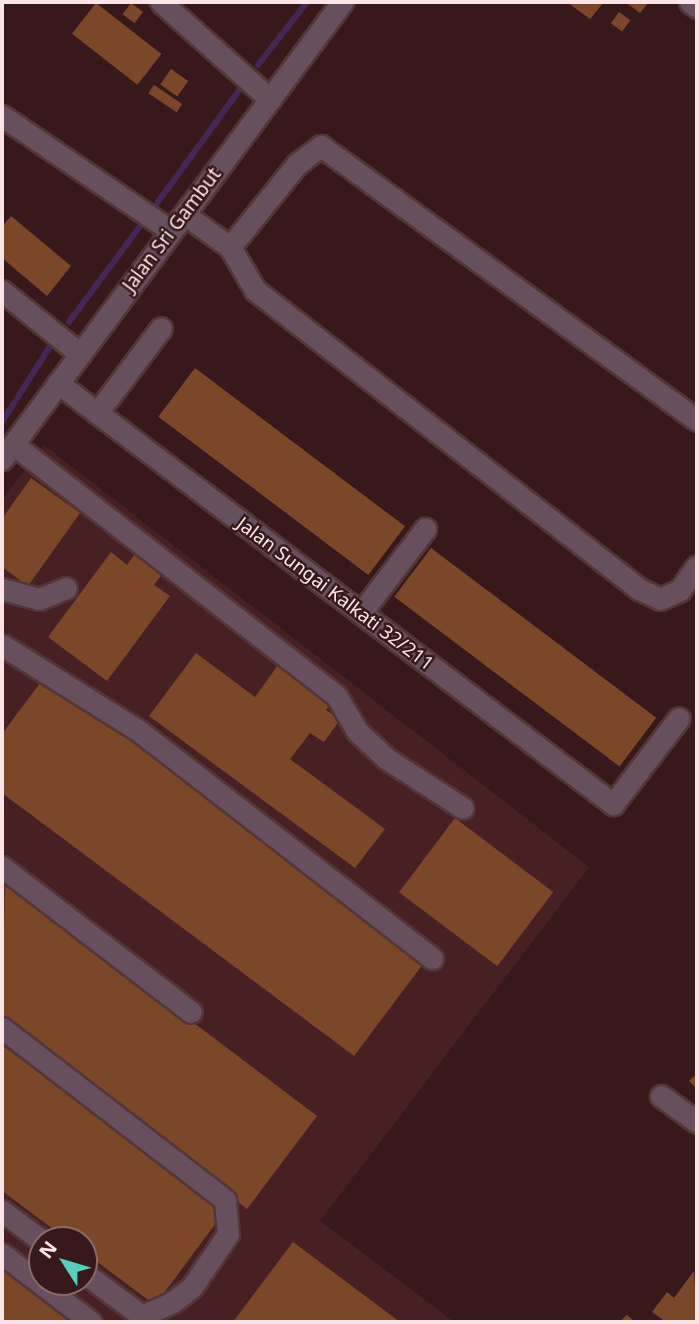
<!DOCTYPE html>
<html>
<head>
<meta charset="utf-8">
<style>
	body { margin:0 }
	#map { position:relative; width:699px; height:1324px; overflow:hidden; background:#38191b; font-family:"Noto Sans",sans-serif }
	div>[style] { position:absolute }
	.built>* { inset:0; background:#462023 }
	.stream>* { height:6px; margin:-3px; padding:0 3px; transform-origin:3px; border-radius:3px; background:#432857 }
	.building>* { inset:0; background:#7b4728; transform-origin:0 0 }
	.roads { filter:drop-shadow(2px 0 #533637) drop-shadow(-2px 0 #533637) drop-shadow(0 2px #533637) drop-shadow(0 -2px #533637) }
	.minor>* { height:21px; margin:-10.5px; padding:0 10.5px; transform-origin:10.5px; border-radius:10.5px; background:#67505d }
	span { translate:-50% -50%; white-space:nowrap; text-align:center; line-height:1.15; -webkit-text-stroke:5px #38191b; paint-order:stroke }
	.street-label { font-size:19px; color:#fbe5e6 }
	.frame { position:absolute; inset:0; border:4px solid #fbe5e6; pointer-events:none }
	.north { position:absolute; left:28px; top:1226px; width:70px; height:70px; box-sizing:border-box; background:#38191b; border:2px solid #866b6c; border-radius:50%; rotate:307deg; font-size:19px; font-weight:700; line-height:28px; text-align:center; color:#fbe5e6 }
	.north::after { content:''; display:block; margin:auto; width:24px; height:32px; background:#58cec0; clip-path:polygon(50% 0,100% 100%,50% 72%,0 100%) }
</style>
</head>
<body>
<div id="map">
	<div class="built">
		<div style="clip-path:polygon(evenodd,44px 445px,589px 867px,320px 1221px,454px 1322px,2px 1322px,2px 500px,44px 445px,42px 1240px,84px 1240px,84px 1282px,42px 1282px,42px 1240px)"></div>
	</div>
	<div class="stream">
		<div style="left:258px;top:65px;width:80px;rotate:-52.1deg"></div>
		<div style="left:155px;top:206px;width:145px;rotate:-54deg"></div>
		<div style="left:69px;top:322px;width:121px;rotate:-53.4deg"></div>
		<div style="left:2px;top:422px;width:88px;rotate:-57.6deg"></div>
	</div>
	<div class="building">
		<div style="clip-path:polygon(567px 2px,604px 2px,590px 19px)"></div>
		<div style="clip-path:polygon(625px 2px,649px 2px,640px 13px)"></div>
		<div style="left:96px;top:3px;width:83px;height:39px;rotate:38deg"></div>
		<div style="left:131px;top:3px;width:15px;height:14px;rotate:37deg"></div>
		<div style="left:619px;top:12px;width:14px;height:14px;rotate:36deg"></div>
		<div style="left:171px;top:69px;width:21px;height:19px;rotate:35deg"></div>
		<div style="left:154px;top:85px;width:34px;height:10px;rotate:34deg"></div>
		<div style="clip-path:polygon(11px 216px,71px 266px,47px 296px,2px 258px,2px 227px)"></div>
		<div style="left:195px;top:368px;width:263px;height:61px;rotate:37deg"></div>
		<div style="clip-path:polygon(31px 478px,80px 513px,28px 586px,2px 567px,2px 519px)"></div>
		<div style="left:431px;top:548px;width:282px;height:61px;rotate:37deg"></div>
		<div style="clip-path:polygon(111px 552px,127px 565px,135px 554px,162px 574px,154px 585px,170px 596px,107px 681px,48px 637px)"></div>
		<div style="clip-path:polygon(196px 653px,255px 697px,283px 658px,336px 698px,326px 710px,340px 720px,324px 742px,310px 733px,290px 759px,385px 829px,355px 868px,149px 716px)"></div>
		<div style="clip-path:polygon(46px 675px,426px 960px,354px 1056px,2px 793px,2px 734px)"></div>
		<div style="left:455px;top:818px;width:123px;height:93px;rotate:37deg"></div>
		<div style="clip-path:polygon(5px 880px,317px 1116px,247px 1209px,2px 1024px)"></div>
		<div style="clip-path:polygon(2px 1045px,225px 1211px,155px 1305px,84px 1252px,84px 1240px,68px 1240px,2px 1191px)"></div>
		<div style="clip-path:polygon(697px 1074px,697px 1089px,689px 1081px)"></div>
		<div style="clip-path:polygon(293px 1242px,400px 1322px,233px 1322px)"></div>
		<div style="clip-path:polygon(2px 1266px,78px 1322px,2px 1322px)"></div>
		<div style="clip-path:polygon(694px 1271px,697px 1322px,666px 1322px,652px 1312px,667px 1292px,674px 1298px)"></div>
		<div style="clip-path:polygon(627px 1315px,635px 1322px,619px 1322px)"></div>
	</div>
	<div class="roads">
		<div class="minor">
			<div style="left:161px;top:2px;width:146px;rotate:41.7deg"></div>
			<div style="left:690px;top:2px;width:9px;rotate:36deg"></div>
			<div style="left:2px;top:116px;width:204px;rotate:34.2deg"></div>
			<div style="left:184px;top:214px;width:57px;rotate:35.7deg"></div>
			<div style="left:230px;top:247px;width:50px;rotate:59.8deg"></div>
			<div style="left:255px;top:290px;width:487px;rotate:37.9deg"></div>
			<div style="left:639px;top:589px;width:23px;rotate:25deg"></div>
			<div style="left:660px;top:599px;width:22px;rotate:-24deg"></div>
			<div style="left:680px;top:590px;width:29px;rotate:-55deg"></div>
			<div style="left:230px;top:247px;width:107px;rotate:-51.1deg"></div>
			<div style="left:297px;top:164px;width:30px;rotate:-37deg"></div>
			<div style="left:321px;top:146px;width:465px;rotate:36.1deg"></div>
			<div style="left:2px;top:291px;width:100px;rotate:38.9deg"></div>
			<div style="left:58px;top:383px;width:697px;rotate:37.18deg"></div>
			<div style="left:613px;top:804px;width:108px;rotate:-52.5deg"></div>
			<div style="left:97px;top:413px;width:106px;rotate:-53deg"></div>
			<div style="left:13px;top:444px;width:409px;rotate:37.9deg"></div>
			<div style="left:336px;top:695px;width:42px;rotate:59.7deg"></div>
			<div style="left:357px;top:731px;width:41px;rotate:43deg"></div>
			<div style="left:387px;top:759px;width:90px;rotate:32.8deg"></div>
			<div style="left:2px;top:459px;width:570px;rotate:-53.35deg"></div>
			<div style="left:2px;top:589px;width:38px;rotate:15deg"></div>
			<div style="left:39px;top:599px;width:29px;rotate:-22deg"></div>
			<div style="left:361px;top:613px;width:106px;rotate:-52.7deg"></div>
			<div style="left:2px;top:645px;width:162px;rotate:32.1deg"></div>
			<div style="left:139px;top:731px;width:371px;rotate:37.8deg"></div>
			<div style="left:2px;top:867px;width:238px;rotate:37.5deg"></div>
			<div style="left:2px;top:1028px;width:282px;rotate:37.6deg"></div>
			<div style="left:225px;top:1200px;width:34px;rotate:85deg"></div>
			<div style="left:228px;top:1234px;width:64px;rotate:124.2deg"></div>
			<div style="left:192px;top:1287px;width:24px;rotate:142deg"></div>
			<div style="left:173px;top:1302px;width:34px;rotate:156deg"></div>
			<div style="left:142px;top:1316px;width:72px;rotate:-143.4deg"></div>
			<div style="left:661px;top:1096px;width:44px;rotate:35.8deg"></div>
			<div style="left:2px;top:1211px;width:50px;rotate:36.9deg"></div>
			<div style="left:2px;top:1254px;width:112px;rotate:37.4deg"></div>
		</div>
	</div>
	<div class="street-label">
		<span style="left:172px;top:230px;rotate:-53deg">Jalan Sri Gambut</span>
		<span style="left:335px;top:594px;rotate:37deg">Jalan Sungai Kalkati 32/211</span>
	</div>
	<div class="frame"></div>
	<div class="north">N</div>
</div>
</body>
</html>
